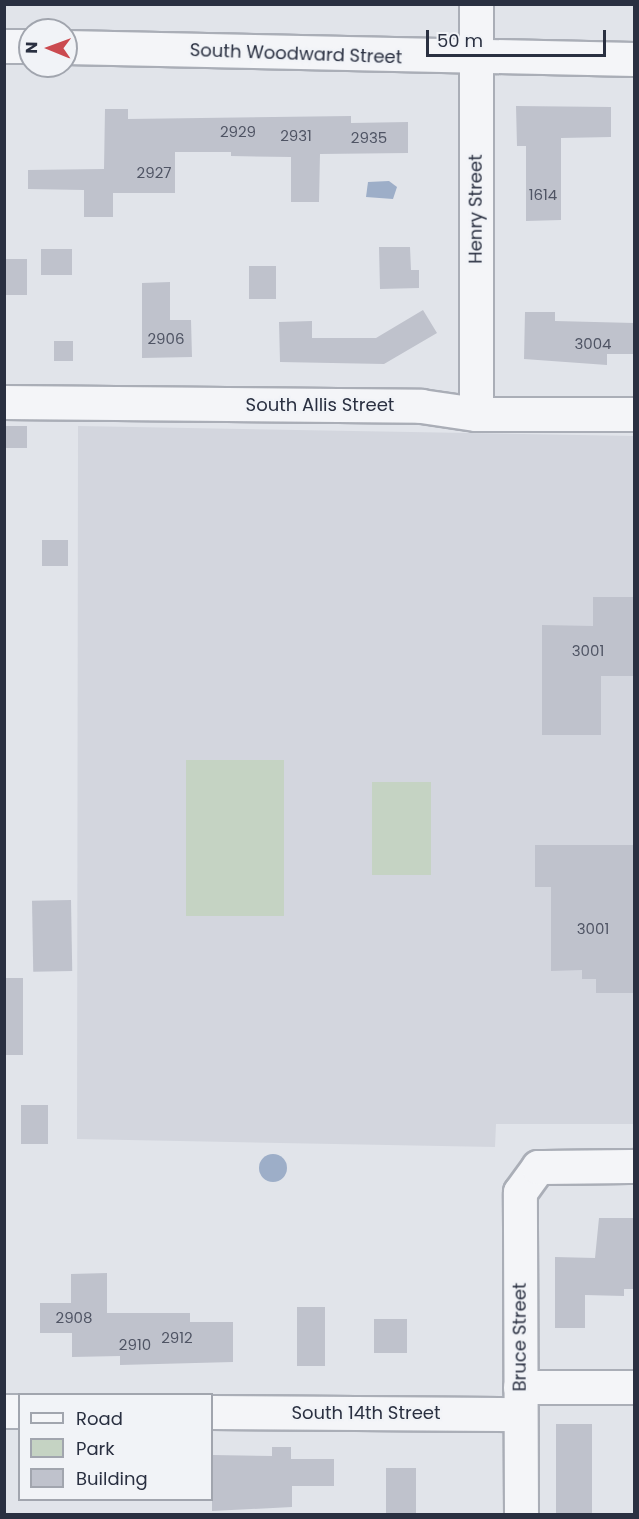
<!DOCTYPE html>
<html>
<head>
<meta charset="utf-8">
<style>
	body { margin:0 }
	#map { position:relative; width:639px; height:1519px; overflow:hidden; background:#e1e4ea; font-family:Poppins,sans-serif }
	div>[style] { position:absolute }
	.built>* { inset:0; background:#d3d6de }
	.green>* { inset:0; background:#c5d3c3; transform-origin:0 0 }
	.water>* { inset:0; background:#9daec8 }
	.round { border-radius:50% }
	.building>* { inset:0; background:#bfc2cc; transform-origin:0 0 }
	.roads { filter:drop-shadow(2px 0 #aaaeb7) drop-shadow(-2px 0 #aaaeb7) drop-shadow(0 2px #aaaeb7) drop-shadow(0 -2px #aaaeb7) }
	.minor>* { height:33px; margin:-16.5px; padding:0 16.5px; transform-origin:16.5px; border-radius:16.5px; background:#f4f5f8 }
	span { translate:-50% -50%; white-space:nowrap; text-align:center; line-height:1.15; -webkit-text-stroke:4.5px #f1f3f7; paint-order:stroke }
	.number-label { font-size:15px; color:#4f5464 }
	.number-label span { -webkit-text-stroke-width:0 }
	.street-label { font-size:18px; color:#2a3041 }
	.frame { position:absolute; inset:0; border:6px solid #2a3041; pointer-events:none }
	.legend { position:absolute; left:18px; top:1393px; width:195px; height:108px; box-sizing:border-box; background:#f1f3f7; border:2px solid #a1a5ae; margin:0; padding:8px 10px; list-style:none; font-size:18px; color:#2a3041 }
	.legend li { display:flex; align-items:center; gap:12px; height:30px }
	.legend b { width:30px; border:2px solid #a1a5ae }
	.north { position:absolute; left:18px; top:18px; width:60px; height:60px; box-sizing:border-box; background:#f1f3f7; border:2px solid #a1a5ae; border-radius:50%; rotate:271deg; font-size:16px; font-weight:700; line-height:24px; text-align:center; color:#2a3041 }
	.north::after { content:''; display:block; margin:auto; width:21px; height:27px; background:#cb4a50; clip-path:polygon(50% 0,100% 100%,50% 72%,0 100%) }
	.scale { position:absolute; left:426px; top:30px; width:180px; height:27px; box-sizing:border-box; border:3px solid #2a3041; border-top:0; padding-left:8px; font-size:18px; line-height:21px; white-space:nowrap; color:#2a3041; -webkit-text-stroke:4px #f1f3f7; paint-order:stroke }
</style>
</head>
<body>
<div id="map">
	<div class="built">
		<div style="clip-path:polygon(78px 426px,634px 436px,634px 1124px,496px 1124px,495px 1147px,77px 1139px)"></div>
	</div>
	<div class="green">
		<div style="left:186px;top:760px;width:98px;height:156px"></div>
		<div style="left:431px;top:782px;width:93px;height:59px;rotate:90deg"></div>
	</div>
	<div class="water">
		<div style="clip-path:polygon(389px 181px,397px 187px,393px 199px,366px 197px,368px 182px)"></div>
		<div class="round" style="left:259px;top:1154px;width:28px;height:28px"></div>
	</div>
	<div class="building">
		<div style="clip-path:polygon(516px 106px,611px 107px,611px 137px,561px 138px,561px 220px,526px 221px,526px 146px,517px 146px)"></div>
		<div style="clip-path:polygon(105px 109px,128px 109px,128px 119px,351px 116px,351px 123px,408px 122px,408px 153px,320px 154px,319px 202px,291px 202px,291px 157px,231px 156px,231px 152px,175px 152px,175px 193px,113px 193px,113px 217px,84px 217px,84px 190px,28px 189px,28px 170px,104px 169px)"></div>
		<div style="clip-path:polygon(379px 247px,410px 247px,411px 270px,419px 270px,419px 288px,380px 289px)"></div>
		<div style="left:72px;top:249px;width:26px;height:31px;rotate:90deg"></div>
		<div style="left:5px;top:259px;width:22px;height:36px"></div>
		<div style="left:249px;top:266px;width:27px;height:33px"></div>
		<div style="clip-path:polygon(170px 282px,170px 320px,191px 320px,192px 357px,142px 358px,142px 283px)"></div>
		<div style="clip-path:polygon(423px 310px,437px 333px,384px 364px,280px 362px,279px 322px,312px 321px,312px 338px,376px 338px)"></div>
		<div style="clip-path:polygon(525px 312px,555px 312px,555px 321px,634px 323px,634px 354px,607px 354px,607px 365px,524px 359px)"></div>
		<div style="left:54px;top:341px;width:19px;height:20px"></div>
		<div style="left:27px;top:426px;width:22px;height:23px;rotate:90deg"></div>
		<div style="left:42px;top:540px;width:26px;height:26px"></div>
		<div style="clip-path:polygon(593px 597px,634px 597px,634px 676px,601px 676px,601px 735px,542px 735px,542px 625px,593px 626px)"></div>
		<div style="clip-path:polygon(535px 845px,634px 845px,634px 993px,596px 993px,596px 979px,582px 979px,582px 970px,551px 971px,551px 887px,535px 887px)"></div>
		<div style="left:71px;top:900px;width:71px;height:39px;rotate:89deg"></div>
		<div style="left:4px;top:978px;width:19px;height:77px"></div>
		<div style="left:21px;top:1105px;width:27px;height:39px"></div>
		<div style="clip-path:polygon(599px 1218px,634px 1218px,634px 1289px,624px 1289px,624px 1296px,585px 1295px,585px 1328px,555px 1328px,555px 1257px,595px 1258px)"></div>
		<div style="clip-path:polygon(107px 1273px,107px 1313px,190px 1313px,190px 1322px,233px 1322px,233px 1362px,120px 1365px,120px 1356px,72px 1357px,72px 1333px,40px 1333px,40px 1303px,71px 1303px,71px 1274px)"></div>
		<div style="left:297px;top:1307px;width:28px;height:59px"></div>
		<div style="left:374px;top:1319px;width:33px;height:34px"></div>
		<div style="left:556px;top:1424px;width:36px;height:91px"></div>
		<div style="clip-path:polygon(272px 1447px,291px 1447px,291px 1459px,334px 1459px,334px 1486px,292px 1486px,292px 1507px,212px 1511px,212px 1455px,272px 1456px)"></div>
		<div style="left:386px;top:1468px;width:30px;height:47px"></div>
	</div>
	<div class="roads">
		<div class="minor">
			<div style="left:4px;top:46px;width:26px"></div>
			<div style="left:66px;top:47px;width:568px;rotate:1.21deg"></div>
			<div style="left:4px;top:402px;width:417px;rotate:0.5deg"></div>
			<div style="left:421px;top:406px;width:56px;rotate:8.3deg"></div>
			<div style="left:476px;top:414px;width:158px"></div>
			<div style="left:476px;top:414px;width:410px;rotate:-90deg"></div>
			<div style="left:520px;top:1387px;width:114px"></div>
			<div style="left:4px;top:1411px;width:16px"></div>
			<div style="left:212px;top:1412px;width:308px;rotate:0.4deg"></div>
			<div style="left:521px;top:1514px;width:322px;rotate:-90.2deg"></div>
			<div style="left:520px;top:1192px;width:31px;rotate:-54deg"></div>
			<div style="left:538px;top:1167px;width:96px;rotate:-0.6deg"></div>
		</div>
	</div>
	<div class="number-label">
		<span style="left:238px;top:132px">2929</span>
		<span style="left:296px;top:136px">2931</span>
		<span style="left:369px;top:138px">2935</span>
		<span style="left:154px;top:173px">2927</span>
		<span style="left:543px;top:195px">1614</span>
		<span style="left:166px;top:339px">2906</span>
		<span style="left:593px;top:344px">3004</span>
		<span style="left:588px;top:651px">3001</span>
		<span style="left:593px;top:929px">3001</span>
		<span style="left:74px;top:1318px">2908</span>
		<span style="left:177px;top:1338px">2912</span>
		<span style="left:135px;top:1345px">2910</span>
	</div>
	<div class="street-label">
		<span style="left:296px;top:54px;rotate:2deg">South Woodward Street</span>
		<span style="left:476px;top:209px;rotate:-90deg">Henry Street</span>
		<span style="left:320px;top:405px">South Allis Street</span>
		<span style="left:520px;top:1337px;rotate:-90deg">Bruce Street</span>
		<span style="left:366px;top:1413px">South 14th Street</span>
	</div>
	<div class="frame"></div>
	<ul class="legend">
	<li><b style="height:8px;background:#f4f5f8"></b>Road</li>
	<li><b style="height:16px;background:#c5d3c3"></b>Park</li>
	<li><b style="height:16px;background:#bfc2cc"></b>Building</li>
	</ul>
	<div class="north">N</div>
	<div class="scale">50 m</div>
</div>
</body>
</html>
